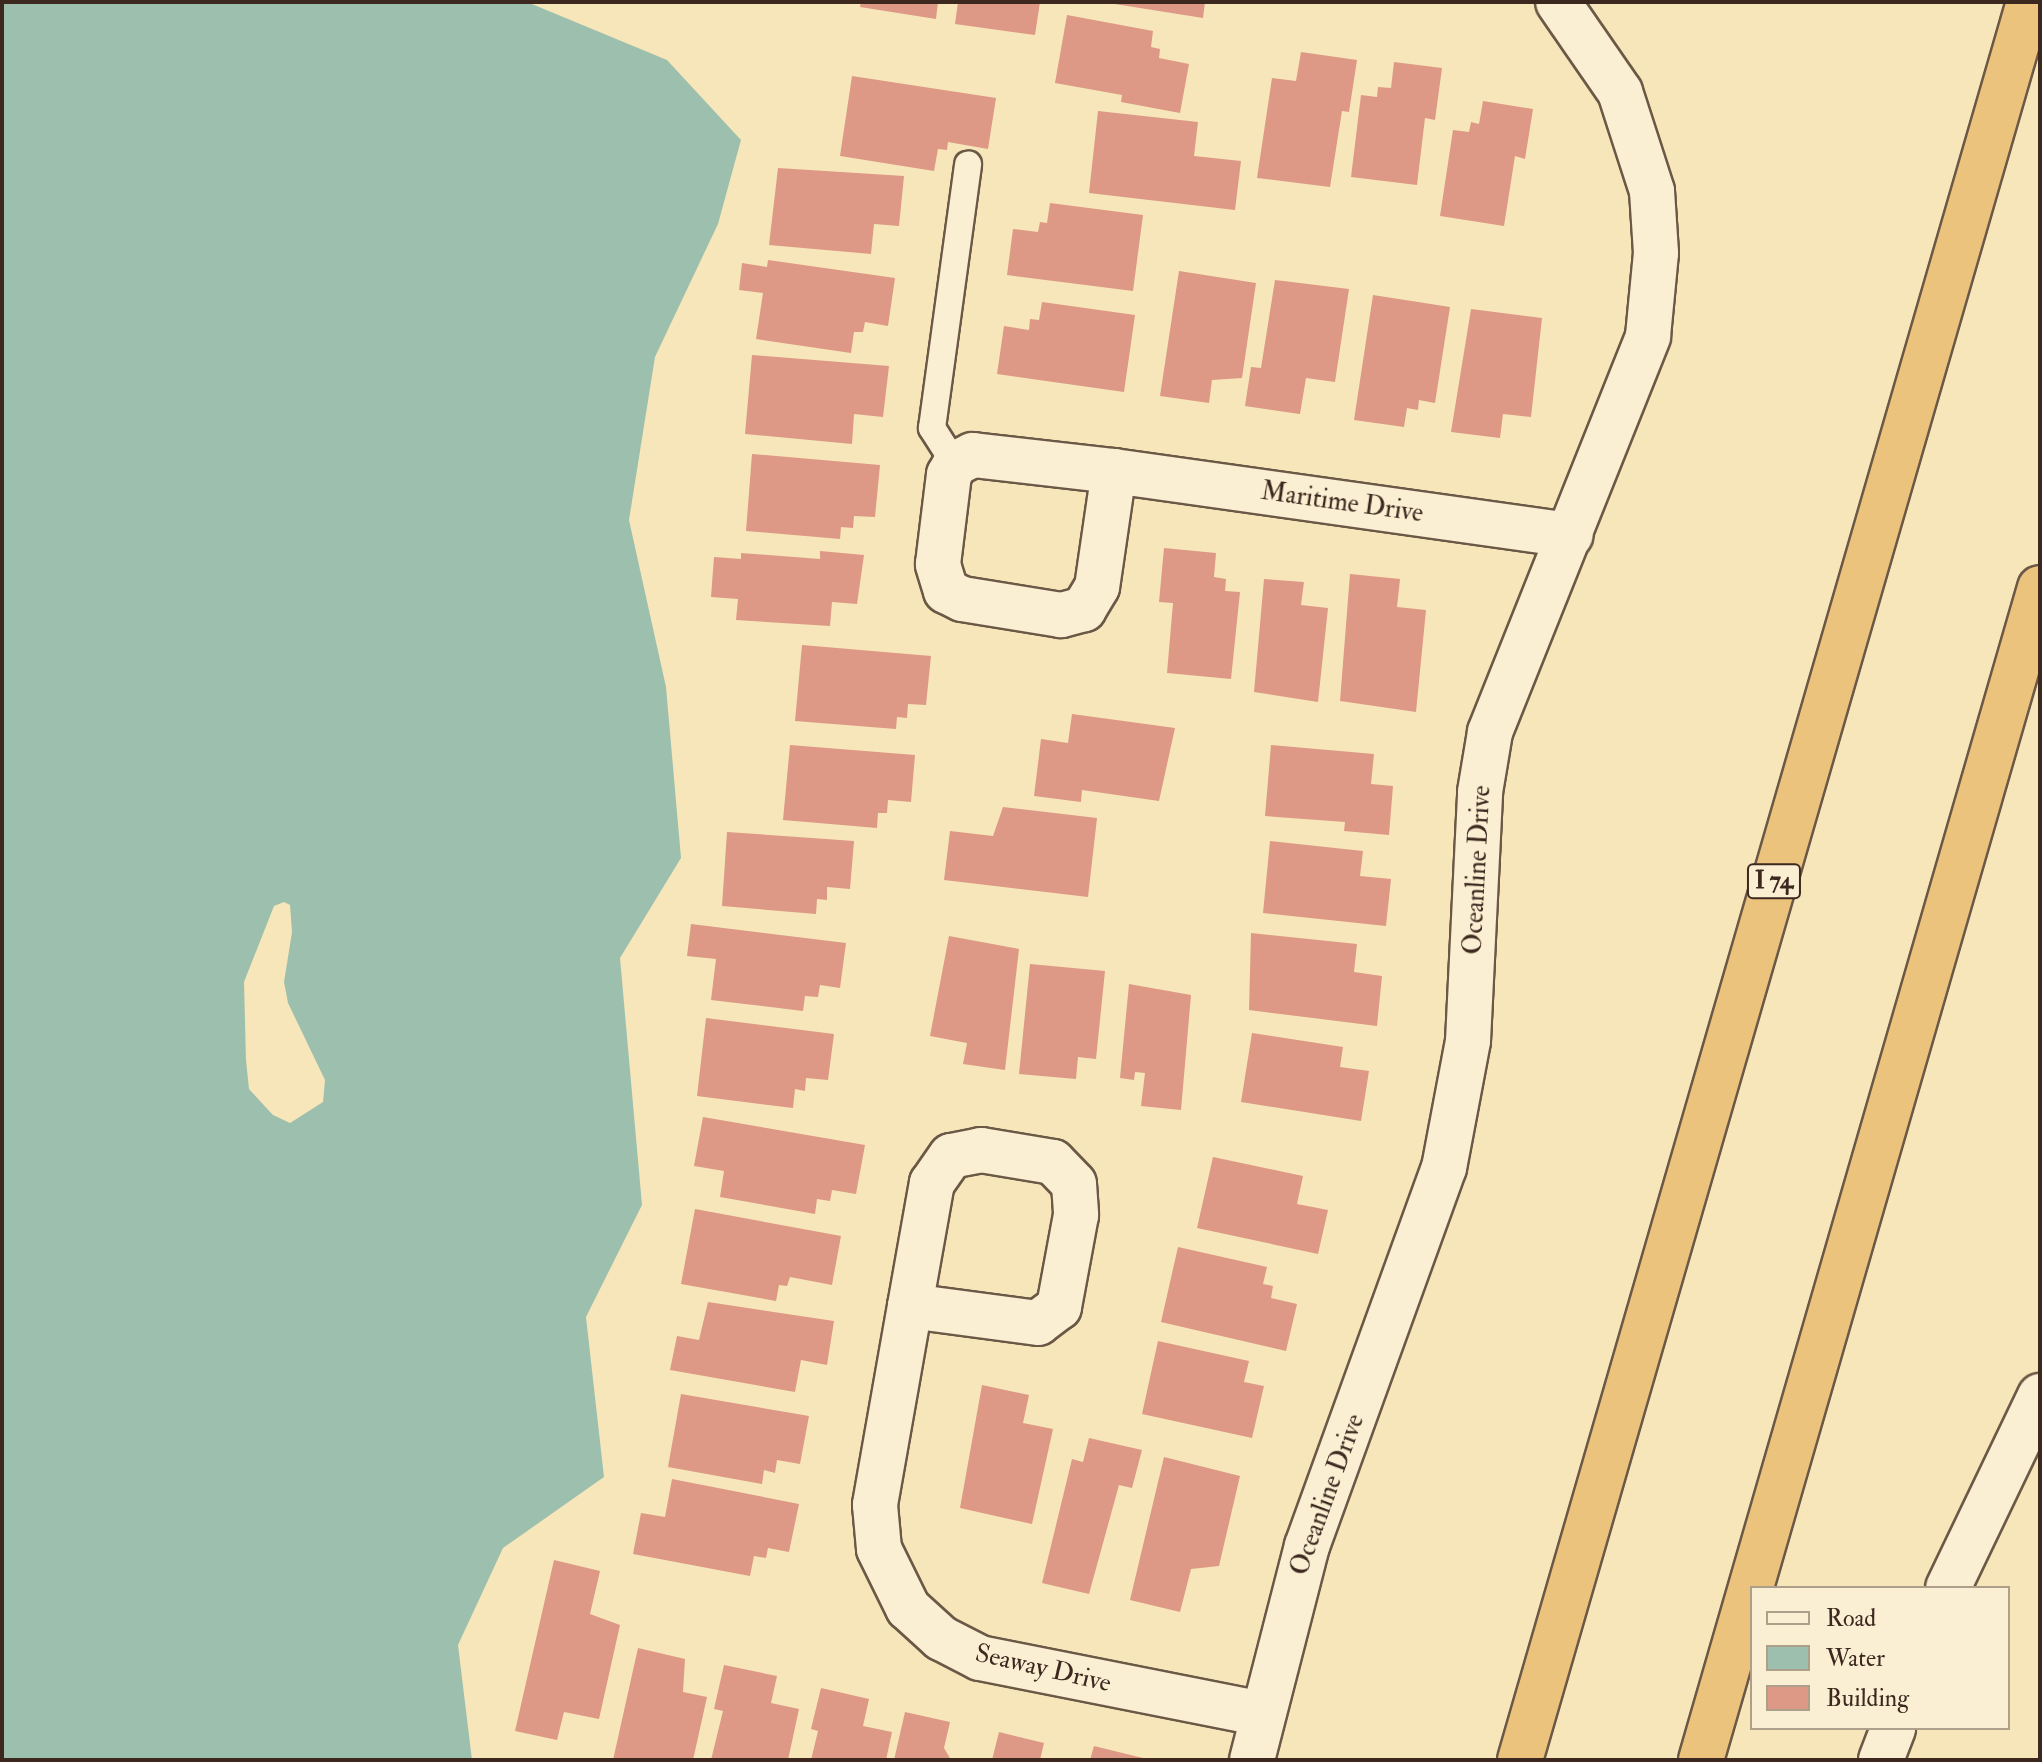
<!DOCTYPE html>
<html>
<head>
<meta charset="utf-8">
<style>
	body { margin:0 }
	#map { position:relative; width:2042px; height:1762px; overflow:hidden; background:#f7e6b9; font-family:"IM FELL Double Pica",serif }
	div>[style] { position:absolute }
	.water>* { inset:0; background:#9dc0ae }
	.building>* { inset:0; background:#dd9985 }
	.roads { filter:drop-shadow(2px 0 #6b5846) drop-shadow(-2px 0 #6b5846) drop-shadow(0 2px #6b5846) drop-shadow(0 -2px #6b5846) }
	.service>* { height:26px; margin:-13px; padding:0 13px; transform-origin:13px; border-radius:13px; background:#faefd2 }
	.minor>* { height:44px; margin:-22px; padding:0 22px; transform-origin:22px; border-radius:22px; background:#faefd2 }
	.tertiary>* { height:44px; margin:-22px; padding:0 22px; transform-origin:22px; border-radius:22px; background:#faefd2 }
	.motorway>* { height:44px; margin:-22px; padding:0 22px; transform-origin:22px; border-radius:22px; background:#ecc37c }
	span { translate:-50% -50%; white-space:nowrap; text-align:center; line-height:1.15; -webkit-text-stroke:6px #faefd2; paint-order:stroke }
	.shield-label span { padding:2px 6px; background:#faefd2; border:2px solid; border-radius:6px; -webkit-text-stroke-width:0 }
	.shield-label { font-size:24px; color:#3c281f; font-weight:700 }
	.street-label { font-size:26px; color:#3c281f }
	.frame { position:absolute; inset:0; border:4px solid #3c281f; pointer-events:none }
	.legend { position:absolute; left:1750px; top:1586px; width:260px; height:144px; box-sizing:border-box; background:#faefd2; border:2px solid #ae9f8a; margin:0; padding:10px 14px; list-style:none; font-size:24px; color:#3c281f }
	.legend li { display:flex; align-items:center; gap:16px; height:40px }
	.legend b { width:40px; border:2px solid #ae9f8a }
</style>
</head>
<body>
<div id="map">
	<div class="water">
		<div style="clip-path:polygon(evenodd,2px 2px,527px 2px,667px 60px,741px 140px,718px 224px,655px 357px,629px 520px,666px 687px,681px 858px,620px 958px,642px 1205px,586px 1317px,604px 1477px,503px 1548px,458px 1645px,472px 1760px,2px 1760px,2px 2px,284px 902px,290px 905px,292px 932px,284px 982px,288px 1003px,325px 1080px,323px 1102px,290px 1123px,273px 1115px,249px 1089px,246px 1060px,244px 982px,274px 906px,284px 902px)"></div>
	</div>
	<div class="building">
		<div style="clip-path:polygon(861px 2px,938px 2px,936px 19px,860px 7px)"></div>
		<div style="clip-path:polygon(958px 2px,1040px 2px,1035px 35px,955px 24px)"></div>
		<div style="clip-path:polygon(1102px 2px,1205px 2px,1203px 18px)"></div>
		<div style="clip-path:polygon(1067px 15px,1153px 31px,1151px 47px,1160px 49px,1159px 58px,1189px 64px,1180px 113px,1121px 102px,1122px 95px,1055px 83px)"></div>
		<div style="clip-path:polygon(1301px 52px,1357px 60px,1349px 112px,1342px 111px,1330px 187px,1257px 178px,1272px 78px,1296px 81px)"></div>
		<div style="clip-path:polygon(1394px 62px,1442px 68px,1435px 120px,1425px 118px,1417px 185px,1351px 177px,1361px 95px,1377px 97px,1378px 87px,1391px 88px)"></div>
		<div style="clip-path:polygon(852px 76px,996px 98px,988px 149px,948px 142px,947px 150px,938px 149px,934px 171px,840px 156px)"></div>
		<div style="clip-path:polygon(1483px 101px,1533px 109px,1525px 159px,1515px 156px,1504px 226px,1440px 216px,1453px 130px,1469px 132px,1471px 122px,1479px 124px)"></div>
		<div style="clip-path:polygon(1098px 111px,1198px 122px,1194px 156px,1241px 161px,1235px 210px,1089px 193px)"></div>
		<div style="clip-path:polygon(778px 168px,904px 176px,899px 226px,874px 224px,871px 254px,769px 245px)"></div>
		<div style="clip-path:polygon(1050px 203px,1143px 215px,1133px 291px,1007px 275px,1013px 229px,1038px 232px,1040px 222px,1047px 223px)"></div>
		<div style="clip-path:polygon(768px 260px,895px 278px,888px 326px,865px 322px,863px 332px,854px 332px,851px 353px,756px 339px,763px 293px,739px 290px,742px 263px,767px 267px)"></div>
		<div style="clip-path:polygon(1179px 271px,1256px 283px,1242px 378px,1212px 380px,1209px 403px,1160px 396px)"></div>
		<div style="clip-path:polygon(1275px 280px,1349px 289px,1335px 382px,1306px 378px,1300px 414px,1245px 406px,1251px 367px,1261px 368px)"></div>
		<div style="clip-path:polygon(1373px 295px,1450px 307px,1435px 403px,1419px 400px,1418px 410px,1407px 408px,1404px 427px,1354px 420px)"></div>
		<div style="clip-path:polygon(1042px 302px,1135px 315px,1124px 392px,997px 374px,1004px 326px,1029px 330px,1030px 319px,1039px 320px)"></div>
		<div style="clip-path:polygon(1471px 309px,1542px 318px,1531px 417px,1503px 414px,1500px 438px,1451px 432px)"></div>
		<div style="clip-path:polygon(752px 355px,889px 366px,883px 417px,854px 414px,852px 444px,745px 434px)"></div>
		<div style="clip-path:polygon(752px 454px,880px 465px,875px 517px,854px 516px,853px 528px,841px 527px,840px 539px,746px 531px)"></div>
		<div style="clip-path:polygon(1164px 548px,1216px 553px,1214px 577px,1226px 579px,1225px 591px,1240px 592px,1231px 679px,1167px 673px,1173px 603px,1159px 602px)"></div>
		<div style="clip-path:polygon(820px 551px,864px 555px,857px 604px,832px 602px,830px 626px,736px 620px,738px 599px,711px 597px,714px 557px,741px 559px,741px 553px,820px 559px)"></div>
		<div style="clip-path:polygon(1350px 574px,1400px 579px,1397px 607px,1426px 610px,1416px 712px,1340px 701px)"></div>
		<div style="clip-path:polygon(1264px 579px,1304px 582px,1301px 605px,1328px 608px,1318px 702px,1254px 692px)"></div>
		<div style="clip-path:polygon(802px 645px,931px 656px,926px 705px,908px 704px,907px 718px,897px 717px,896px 729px,795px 721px)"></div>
		<div style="clip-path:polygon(1072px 714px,1175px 728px,1159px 801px,1082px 790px,1081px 802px,1034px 796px,1041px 739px,1068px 743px)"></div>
		<div style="clip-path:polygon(790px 745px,915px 755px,911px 802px,888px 800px,887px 813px,878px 813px,877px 828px,783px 820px)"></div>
		<div style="clip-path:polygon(1271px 745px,1374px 754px,1371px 784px,1393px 786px,1389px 835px,1344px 831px,1345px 822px,1265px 816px)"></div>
		<div style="clip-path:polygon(1003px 807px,1097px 818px,1088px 897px,944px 880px,950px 831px,993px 836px)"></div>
		<div style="clip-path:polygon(727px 832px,854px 841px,850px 889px,827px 887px,827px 900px,817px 899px,816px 914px,722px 906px)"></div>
		<div style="clip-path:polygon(1270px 841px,1363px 851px,1360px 876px,1391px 879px,1386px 926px,1263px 913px)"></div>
		<div style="clip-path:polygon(691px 924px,846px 943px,840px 988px,820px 985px,818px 997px,805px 996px,803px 1011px,711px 1000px,716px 959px,687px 956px)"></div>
		<div style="clip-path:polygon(1251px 933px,1357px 944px,1354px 972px,1382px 976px,1377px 1026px,1249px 1010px)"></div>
		<div style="clip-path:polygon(949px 936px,1019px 949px,1005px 1070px,963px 1064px,967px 1043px,930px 1036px)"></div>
		<div style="clip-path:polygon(1030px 964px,1105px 971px,1096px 1059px,1078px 1057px,1076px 1079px,1019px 1074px)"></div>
		<div style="clip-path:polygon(1129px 984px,1191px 995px,1181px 1110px,1141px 1106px,1145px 1073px,1135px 1072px,1134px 1080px,1120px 1078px)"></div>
		<div style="clip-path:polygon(706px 1018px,834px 1034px,828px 1080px,806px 1078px,805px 1091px,795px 1089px,793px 1108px,697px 1096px)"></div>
		<div style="clip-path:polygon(1252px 1033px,1343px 1047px,1340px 1067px,1369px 1071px,1361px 1121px,1241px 1102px)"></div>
		<div style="clip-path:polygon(703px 1117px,865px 1145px,856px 1194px,832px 1190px,830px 1201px,817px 1199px,815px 1214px,720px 1197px,724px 1171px,694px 1166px)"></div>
		<div style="clip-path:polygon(1213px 1157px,1303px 1176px,1297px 1204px,1328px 1210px,1318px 1254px,1197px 1228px)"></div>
		<div style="clip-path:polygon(695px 1209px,841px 1236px,832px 1285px,790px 1277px,787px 1286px,779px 1285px,776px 1301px,681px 1284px)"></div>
		<div style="clip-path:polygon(1178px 1247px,1267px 1267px,1263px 1284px,1273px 1286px,1271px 1298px,1297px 1304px,1286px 1351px,1161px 1322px)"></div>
		<div style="clip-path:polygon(708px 1302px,834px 1321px,827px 1365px,801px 1360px,795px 1392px,670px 1370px,677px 1336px,699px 1340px)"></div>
		<div style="clip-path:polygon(1158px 1341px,1249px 1361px,1244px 1382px,1264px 1386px,1252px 1438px,1142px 1414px)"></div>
		<div style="clip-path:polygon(982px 1385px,1029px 1395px,1023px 1423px,1053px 1429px,1032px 1524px,960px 1508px)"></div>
		<div style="clip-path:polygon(681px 1394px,809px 1416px,800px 1464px,777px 1460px,775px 1473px,764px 1470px,762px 1484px,668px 1467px)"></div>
		<div style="clip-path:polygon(1089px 1438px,1142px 1450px,1132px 1488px,1119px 1485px,1089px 1594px,1042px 1583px,1072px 1459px,1083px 1462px)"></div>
		<div style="clip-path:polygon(1164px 1457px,1240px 1476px,1219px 1566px,1191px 1569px,1180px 1612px,1130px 1600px)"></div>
		<div style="clip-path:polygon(672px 1479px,799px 1504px,789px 1552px,768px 1548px,766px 1558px,754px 1556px,750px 1576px,633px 1554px,641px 1513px,665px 1517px)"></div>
		<div style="clip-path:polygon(554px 1560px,600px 1571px,590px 1614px,620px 1625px,599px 1719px,564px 1712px,557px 1740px,515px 1731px)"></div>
		<div style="clip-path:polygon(638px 1648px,685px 1659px,683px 1692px,707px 1697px,693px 1760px,613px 1760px)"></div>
		<div style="clip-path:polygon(724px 1665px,777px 1676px,771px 1703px,799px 1709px,788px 1760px,711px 1760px,723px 1711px,714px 1709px)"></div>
		<div style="clip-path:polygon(821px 1688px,869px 1699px,863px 1726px,892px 1732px,886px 1760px,811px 1760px,818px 1731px,811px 1729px)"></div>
		<div style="clip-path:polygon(905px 1712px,950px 1722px,944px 1748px,951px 1760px,894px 1760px)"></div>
		<div style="clip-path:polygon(999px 1732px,1044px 1743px,1040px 1760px,992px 1760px)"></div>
		<div style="clip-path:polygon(1094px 1746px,1147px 1759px,1147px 1760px,1090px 1760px)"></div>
	</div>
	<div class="roads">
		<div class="service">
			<div style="left:955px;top:464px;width:43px;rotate:-122.6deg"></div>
			<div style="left:932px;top:428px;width:266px;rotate:-82.2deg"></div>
		</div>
		<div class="minor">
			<div style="left:973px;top:455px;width:142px;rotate:6.5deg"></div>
			<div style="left:1114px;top:471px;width:117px;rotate:98.3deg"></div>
			<div style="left:1097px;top:587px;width:26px;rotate:121deg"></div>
			<div style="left:1084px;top:609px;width:24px;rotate:165deg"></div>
			<div style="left:1061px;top:615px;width:100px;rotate:-170.8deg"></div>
			<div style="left:962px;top:599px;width:18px;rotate:-153deg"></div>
			<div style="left:946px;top:591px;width:28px;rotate:-107deg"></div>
			<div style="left:938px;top:564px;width:90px;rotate:-83deg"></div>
			<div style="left:949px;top:475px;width:13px;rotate:-61deg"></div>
			<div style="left:955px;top:464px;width:20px;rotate:-27deg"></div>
			<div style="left:1114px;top:471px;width:461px;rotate:8deg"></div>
			<div style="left:981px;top:1150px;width:73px;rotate:9.5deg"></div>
			<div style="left:1053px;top:1162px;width:30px;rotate:46deg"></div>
			<div style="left:1074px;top:1184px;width:31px;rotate:86deg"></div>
			<div style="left:1076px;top:1215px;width:94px;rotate:100.5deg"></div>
			<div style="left:1059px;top:1307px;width:26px;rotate:143deg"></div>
			<div style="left:1038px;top:1323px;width:129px;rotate:-172.4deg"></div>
			<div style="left:910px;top:1306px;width:125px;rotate:-79.9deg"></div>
			<div style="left:932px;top:1183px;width:33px;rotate:-55deg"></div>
			<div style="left:951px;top:1156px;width:31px;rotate:-11deg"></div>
			<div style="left:910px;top:1306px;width:202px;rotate:100deg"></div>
			<div style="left:875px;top:1505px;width:44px;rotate:84.8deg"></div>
			<div style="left:879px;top:1549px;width:66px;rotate:63.8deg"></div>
			<div style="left:908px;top:1608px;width:45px;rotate:42.3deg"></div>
			<div style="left:941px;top:1638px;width:44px;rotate:27.1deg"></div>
			<div style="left:980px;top:1658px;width:288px;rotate:11.2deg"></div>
			<div style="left:1252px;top:1760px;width:221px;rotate:-75.6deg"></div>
			<div style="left:1307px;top:1546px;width:402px;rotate:-70.1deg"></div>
			<div style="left:1444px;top:1168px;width:129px;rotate:-79.3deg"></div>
			<div style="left:1468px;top:1041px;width:249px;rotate:-87.2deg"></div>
			<div style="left:1480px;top:792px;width:61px;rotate:-80.5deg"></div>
			<div style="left:1490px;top:732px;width:426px;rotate:-68.2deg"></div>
			<div style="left:1648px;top:336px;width:83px;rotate:-84.5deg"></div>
			<div style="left:1656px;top:253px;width:62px;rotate:-93.7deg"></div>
			<div style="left:1652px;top:191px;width:104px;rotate:-107.9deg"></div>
			<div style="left:1620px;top:92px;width:109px;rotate:-124.6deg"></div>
		</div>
		<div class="tertiary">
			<div style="left:1948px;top:1588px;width:213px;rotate:-64.4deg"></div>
			<div style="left:1881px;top:1760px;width:34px;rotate:-69deg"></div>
		</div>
		<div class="motorway">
			<div style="left:1520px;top:1760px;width:1830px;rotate:-73.85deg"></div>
			<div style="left:1701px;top:1760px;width:1220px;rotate:-73.87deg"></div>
		</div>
	</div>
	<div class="shield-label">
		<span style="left:1774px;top:881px">I 74</span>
	</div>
	<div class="street-label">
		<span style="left:1342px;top:503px;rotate:8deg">Maritime Drive</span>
		<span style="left:1478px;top:870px;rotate:-87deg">Oceanline Drive</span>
		<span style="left:1328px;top:1495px;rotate:-70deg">Oceanline Drive</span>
		<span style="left:1043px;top:1669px;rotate:13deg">Seaway Drive</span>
	</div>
	<div class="frame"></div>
	<ul class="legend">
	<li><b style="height:10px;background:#faefd2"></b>Road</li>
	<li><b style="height:22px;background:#9dc0ae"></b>Water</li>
	<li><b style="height:22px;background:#dd9985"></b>Building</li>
	</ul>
</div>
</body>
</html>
